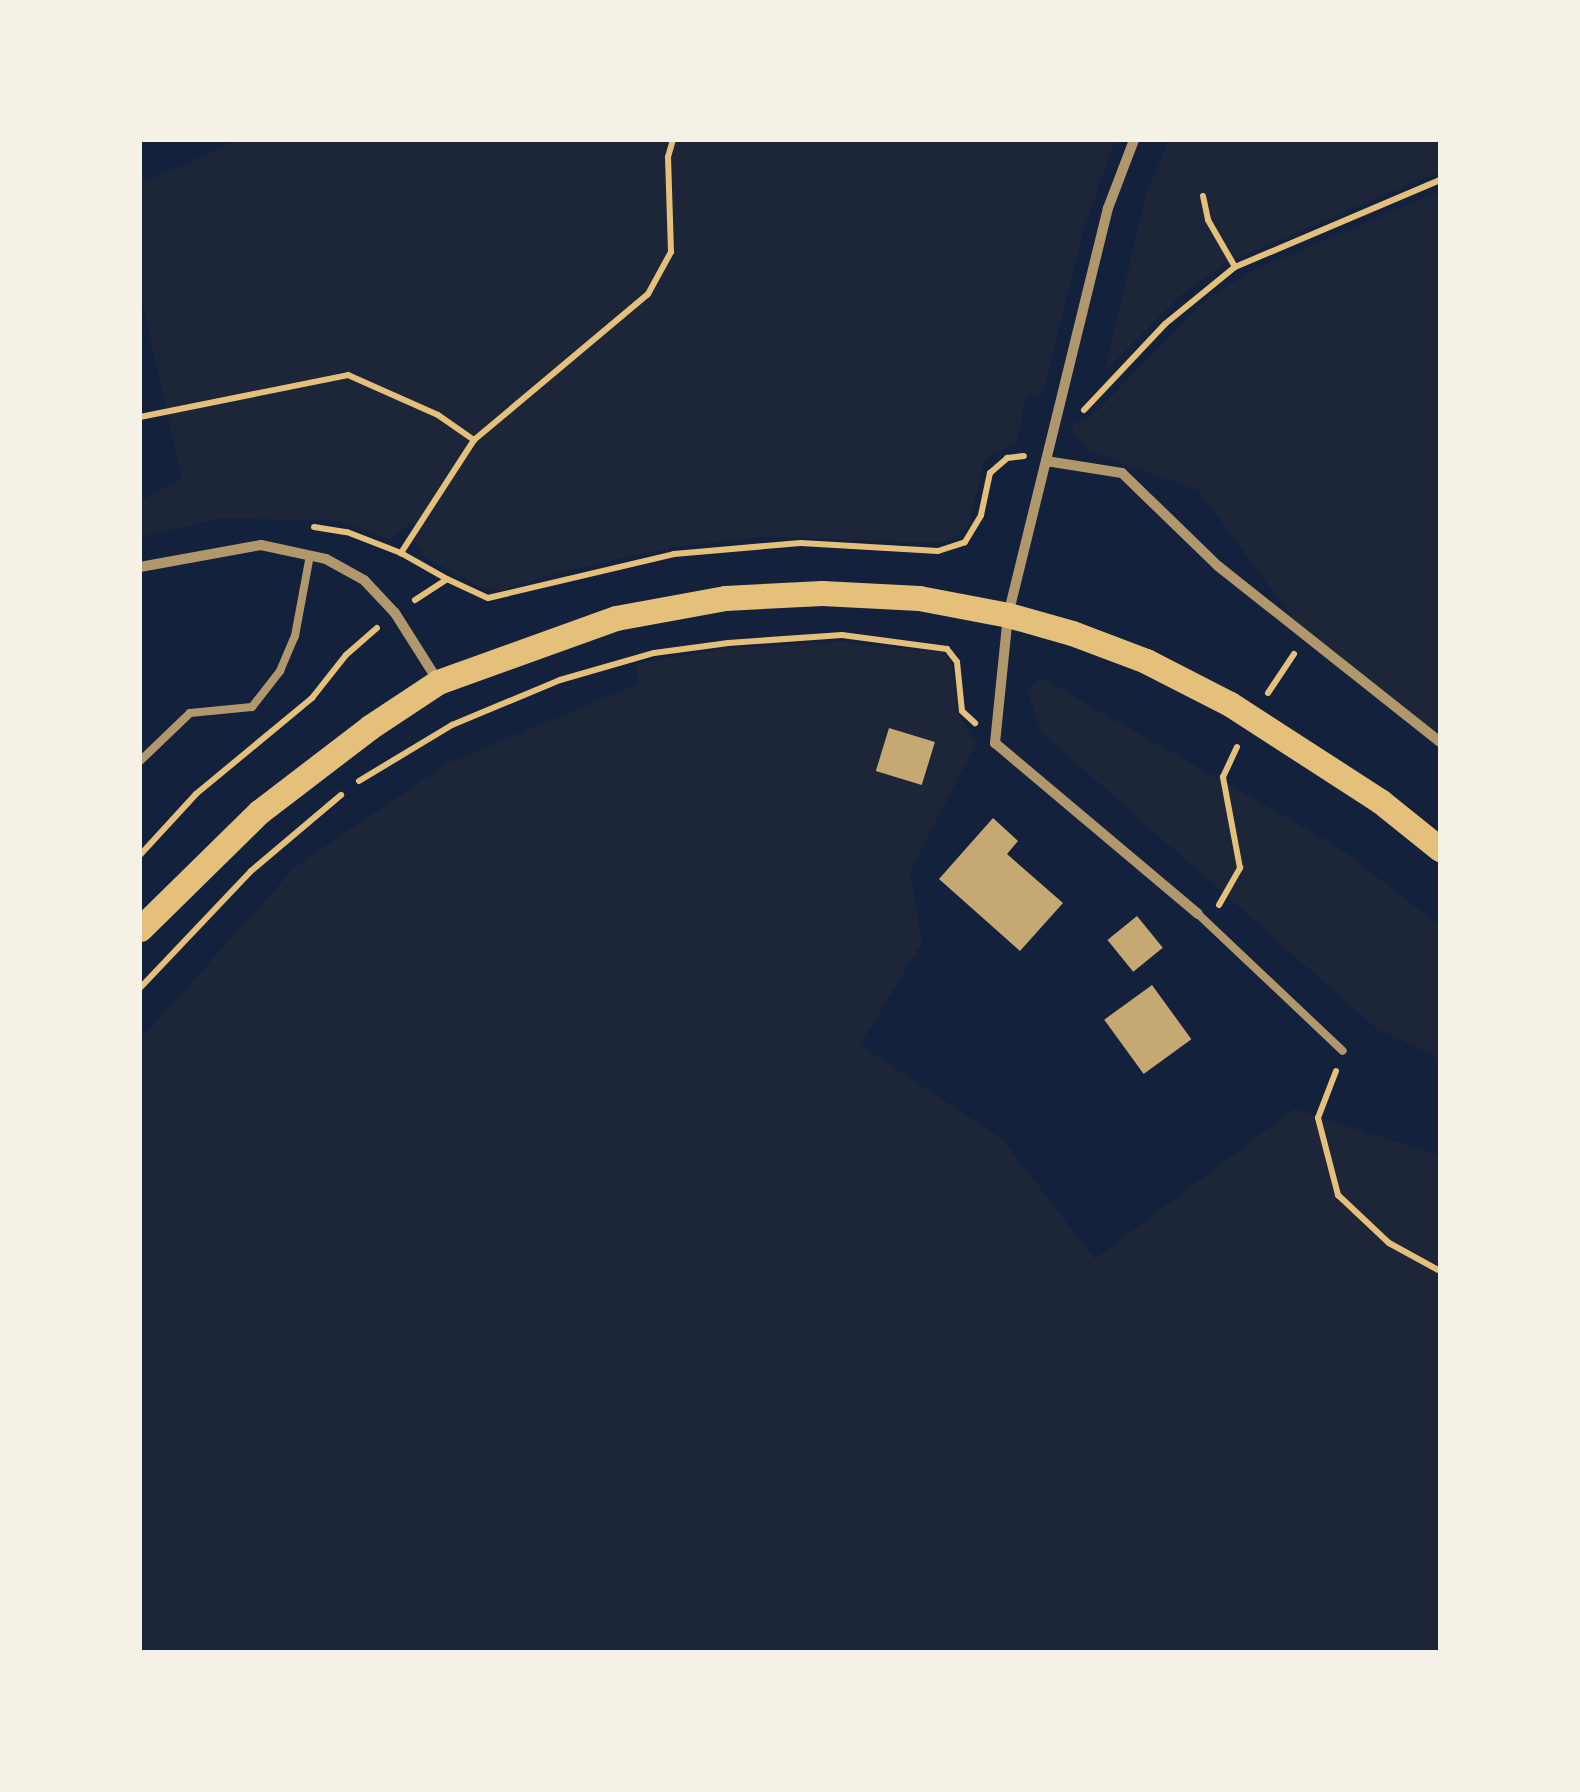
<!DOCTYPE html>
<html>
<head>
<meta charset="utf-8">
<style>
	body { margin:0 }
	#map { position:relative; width:1580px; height:1792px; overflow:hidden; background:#14213d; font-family:"Source Serif 4",serif }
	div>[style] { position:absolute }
	.green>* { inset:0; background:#1d2539 }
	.building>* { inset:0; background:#c6a872; transform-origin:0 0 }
	.path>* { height:6px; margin:-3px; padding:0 3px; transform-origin:3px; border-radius:3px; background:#e5c07b }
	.service>* { height:8px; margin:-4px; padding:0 4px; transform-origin:4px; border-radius:4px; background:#b1986c }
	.minor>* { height:10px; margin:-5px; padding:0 5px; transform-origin:5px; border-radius:5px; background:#b1986c }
	.primary>* { height:25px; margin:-12.5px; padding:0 12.5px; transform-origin:12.5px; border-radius:12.5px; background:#e5c07b }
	span { translate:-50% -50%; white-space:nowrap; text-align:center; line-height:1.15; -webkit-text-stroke:8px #f6f1e7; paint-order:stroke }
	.frame { position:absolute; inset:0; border:142px solid #f6f1e7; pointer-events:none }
</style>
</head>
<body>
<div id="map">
	<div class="green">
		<div style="clip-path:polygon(238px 140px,1115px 140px,1085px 226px,1043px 392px,1026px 398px,1016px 444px,991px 454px,984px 462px,969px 525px,957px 536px,942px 543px,765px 537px,672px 547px,556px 573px,502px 590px,484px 589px,423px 556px,414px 540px,418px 530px,409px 524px,391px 540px,339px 521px,222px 518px,140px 537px,140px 501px,182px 479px,140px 291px,140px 184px)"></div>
		<div style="clip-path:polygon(1169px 140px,1440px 140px,1440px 171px,1223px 264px,1181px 295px,1104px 372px,1147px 192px)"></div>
		<div style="clip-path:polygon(1440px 191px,1440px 742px,1306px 636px,1198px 490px,1089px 451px,1072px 433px,1073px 424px,1093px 415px,1207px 299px,1248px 273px)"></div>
		<div style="clip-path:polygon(841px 642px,944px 653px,952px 665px,958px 713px,976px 744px,910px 872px,922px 943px,860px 1045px,1002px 1139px,1095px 1259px,1294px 1109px,1440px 1156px,1440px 1652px,140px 1652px,140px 1040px,295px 867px,446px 764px,638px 684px,637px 663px,730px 648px)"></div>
		<div style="clip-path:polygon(1040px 677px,1338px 847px,1440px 926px,1440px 1059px,1376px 1028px,1042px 733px,1027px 691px)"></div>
	</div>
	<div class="building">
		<div style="left:889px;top:728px;width:48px;height:45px;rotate:17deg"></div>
		<div style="clip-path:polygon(993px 818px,1018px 841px,1007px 854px,1063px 903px,1020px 951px,939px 879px)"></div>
		<div style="left:1137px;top:916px;width:41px;height:38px;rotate:51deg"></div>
		<div style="left:1152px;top:985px;width:67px;height:59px;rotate:54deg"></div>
	</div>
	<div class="path">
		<div style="left:1203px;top:196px;width:25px;rotate:78deg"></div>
		<div style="left:1208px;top:220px;width:54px;rotate:60.1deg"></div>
		<div style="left:1084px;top:410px;width:118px;rotate:-46.7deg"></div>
		<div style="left:1165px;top:324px;width:90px;rotate:-39.2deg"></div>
		<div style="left:1235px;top:267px;width:223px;rotate:-23deg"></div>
		<div style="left:140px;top:417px;width:212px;rotate:-11.4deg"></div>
		<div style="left:348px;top:375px;width:98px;rotate:24deg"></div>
		<div style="left:438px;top:415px;width:44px;rotate:34.8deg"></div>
		<div style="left:474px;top:440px;width:135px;rotate:122.9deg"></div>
		<div style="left:474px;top:440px;width:227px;rotate:-40deg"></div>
		<div style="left:648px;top:294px;width:48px;rotate:-61.3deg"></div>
		<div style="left:671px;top:252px;width:95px;rotate:-91.8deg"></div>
		<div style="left:668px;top:157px;width:18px;rotate:-74deg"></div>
		<div style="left:314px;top:527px;width:33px;rotate:9deg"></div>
		<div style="left:347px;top:532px;width:58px;rotate:21.3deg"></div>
		<div style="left:401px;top:553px;width:53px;rotate:29.5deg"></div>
		<div style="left:415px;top:600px;width:38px;rotate:-33deg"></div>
		<div style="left:447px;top:579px;width:45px;rotate:24.9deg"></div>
		<div style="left:488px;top:598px;width:191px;rotate:-13.3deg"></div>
		<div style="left:674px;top:554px;width:127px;rotate:-5deg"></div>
		<div style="left:801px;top:543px;width:137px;rotate:3.3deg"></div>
		<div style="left:938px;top:551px;width:28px;rotate:-18deg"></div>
		<div style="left:965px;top:542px;width:31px;rotate:-59deg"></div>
		<div style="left:981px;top:515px;width:43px;rotate:-77.9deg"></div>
		<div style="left:990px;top:473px;width:23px;rotate:-41deg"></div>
		<div style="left:1007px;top:458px;width:17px;rotate:-7deg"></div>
		<div style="left:1268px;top:693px;width:47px;rotate:-56.3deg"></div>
		<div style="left:359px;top:781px;width:109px;rotate:-31.1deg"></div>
		<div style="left:452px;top:725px;width:117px;rotate:-22.6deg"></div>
		<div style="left:560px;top:680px;width:98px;rotate:-16deg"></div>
		<div style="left:654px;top:653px;width:75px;rotate:-7.7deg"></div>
		<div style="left:728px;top:643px;width:114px;rotate:-4deg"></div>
		<div style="left:842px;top:635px;width:106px;rotate:7.6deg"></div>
		<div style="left:947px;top:649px;width:16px;rotate:52deg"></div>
		<div style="left:957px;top:662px;width:49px;rotate:84.2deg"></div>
		<div style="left:962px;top:711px;width:18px;rotate:43deg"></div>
		<div style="left:140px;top:855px;width:83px;rotate:-47.4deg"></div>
		<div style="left:196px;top:794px;width:151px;rotate:-39.6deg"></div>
		<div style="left:312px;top:698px;width:55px;rotate:-51.7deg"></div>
		<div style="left:346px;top:655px;width:41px;rotate:-41.1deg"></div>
		<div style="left:1219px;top:905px;width:43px;rotate:-60.4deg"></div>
		<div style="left:1240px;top:868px;width:93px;rotate:-100.6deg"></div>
		<div style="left:1223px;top:777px;width:33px;rotate:-65deg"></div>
		<div style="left:140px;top:988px;width:161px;rotate:-46.5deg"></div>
		<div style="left:251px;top:871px;width:118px;rotate:-40.2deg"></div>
		<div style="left:1336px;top:1071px;width:50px;rotate:111deg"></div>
		<div style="left:1318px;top:1118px;width:80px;rotate:75.4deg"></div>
		<div style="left:1338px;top:1195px;width:70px;rotate:43.3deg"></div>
		<div style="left:1389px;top:1243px;width:58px;rotate:28.8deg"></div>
	</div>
	<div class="service">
		<div style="left:140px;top:761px;width:69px;rotate:-43.8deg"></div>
		<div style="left:190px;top:713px;width:62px;rotate:-5.5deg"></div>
		<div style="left:252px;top:707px;width:46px;rotate:-52.1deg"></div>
		<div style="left:280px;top:671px;width:38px;rotate:-67deg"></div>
		<div style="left:295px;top:636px;width:82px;rotate:-79.5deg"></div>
		<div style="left:1198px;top:914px;width:199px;rotate:43.4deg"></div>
	</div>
	<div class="minor">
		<div style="left:1134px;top:140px;width:73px;rotate:110.9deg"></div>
		<div style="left:1108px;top:208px;width:419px;rotate:103.8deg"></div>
		<div style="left:1008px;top:615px;width:129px;rotate:95.8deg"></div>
		<div style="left:995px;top:743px;width:265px;rotate:40.1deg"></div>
		<div style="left:1046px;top:461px;width:77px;rotate:9deg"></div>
		<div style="left:1122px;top:473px;width:134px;rotate:44.1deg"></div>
		<div style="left:1218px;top:566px;width:283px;rotate:38.4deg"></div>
		<div style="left:140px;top:567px;width:123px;rotate:-10.3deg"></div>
		<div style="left:261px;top:545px;width:66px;rotate:12.2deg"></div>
		<div style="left:326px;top:559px;width:43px;rotate:28.9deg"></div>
		<div style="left:364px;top:580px;width:45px;rotate:46.8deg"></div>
		<div style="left:395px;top:613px;width:80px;rotate:57.7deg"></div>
	</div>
	<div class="primary">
		<div style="left:140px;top:929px;width:167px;rotate:-44.5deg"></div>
		<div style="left:259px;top:812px;width:140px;rotate:-37.4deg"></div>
		<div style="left:370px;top:727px;width:82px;rotate:-33.5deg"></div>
		<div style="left:438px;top:682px;width:189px;rotate:-19.8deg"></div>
		<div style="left:616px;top:618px;width:111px;rotate:-10.4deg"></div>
		<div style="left:725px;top:598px;width:97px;rotate:-3deg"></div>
		<div style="left:822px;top:593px;width:97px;rotate:3deg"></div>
		<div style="left:919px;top:598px;width:91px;rotate:10.8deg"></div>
		<div style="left:1008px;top:615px;width:66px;rotate:15.7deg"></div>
		<div style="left:1072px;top:633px;width:79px;rotate:20.7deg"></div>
		<div style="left:1146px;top:661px;width:94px;rotate:27.1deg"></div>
		<div style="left:1230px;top:704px;width:179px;rotate:32.9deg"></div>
		<div style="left:1380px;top:801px;width:77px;rotate:38.7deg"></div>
	</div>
	<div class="frame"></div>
</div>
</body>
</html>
